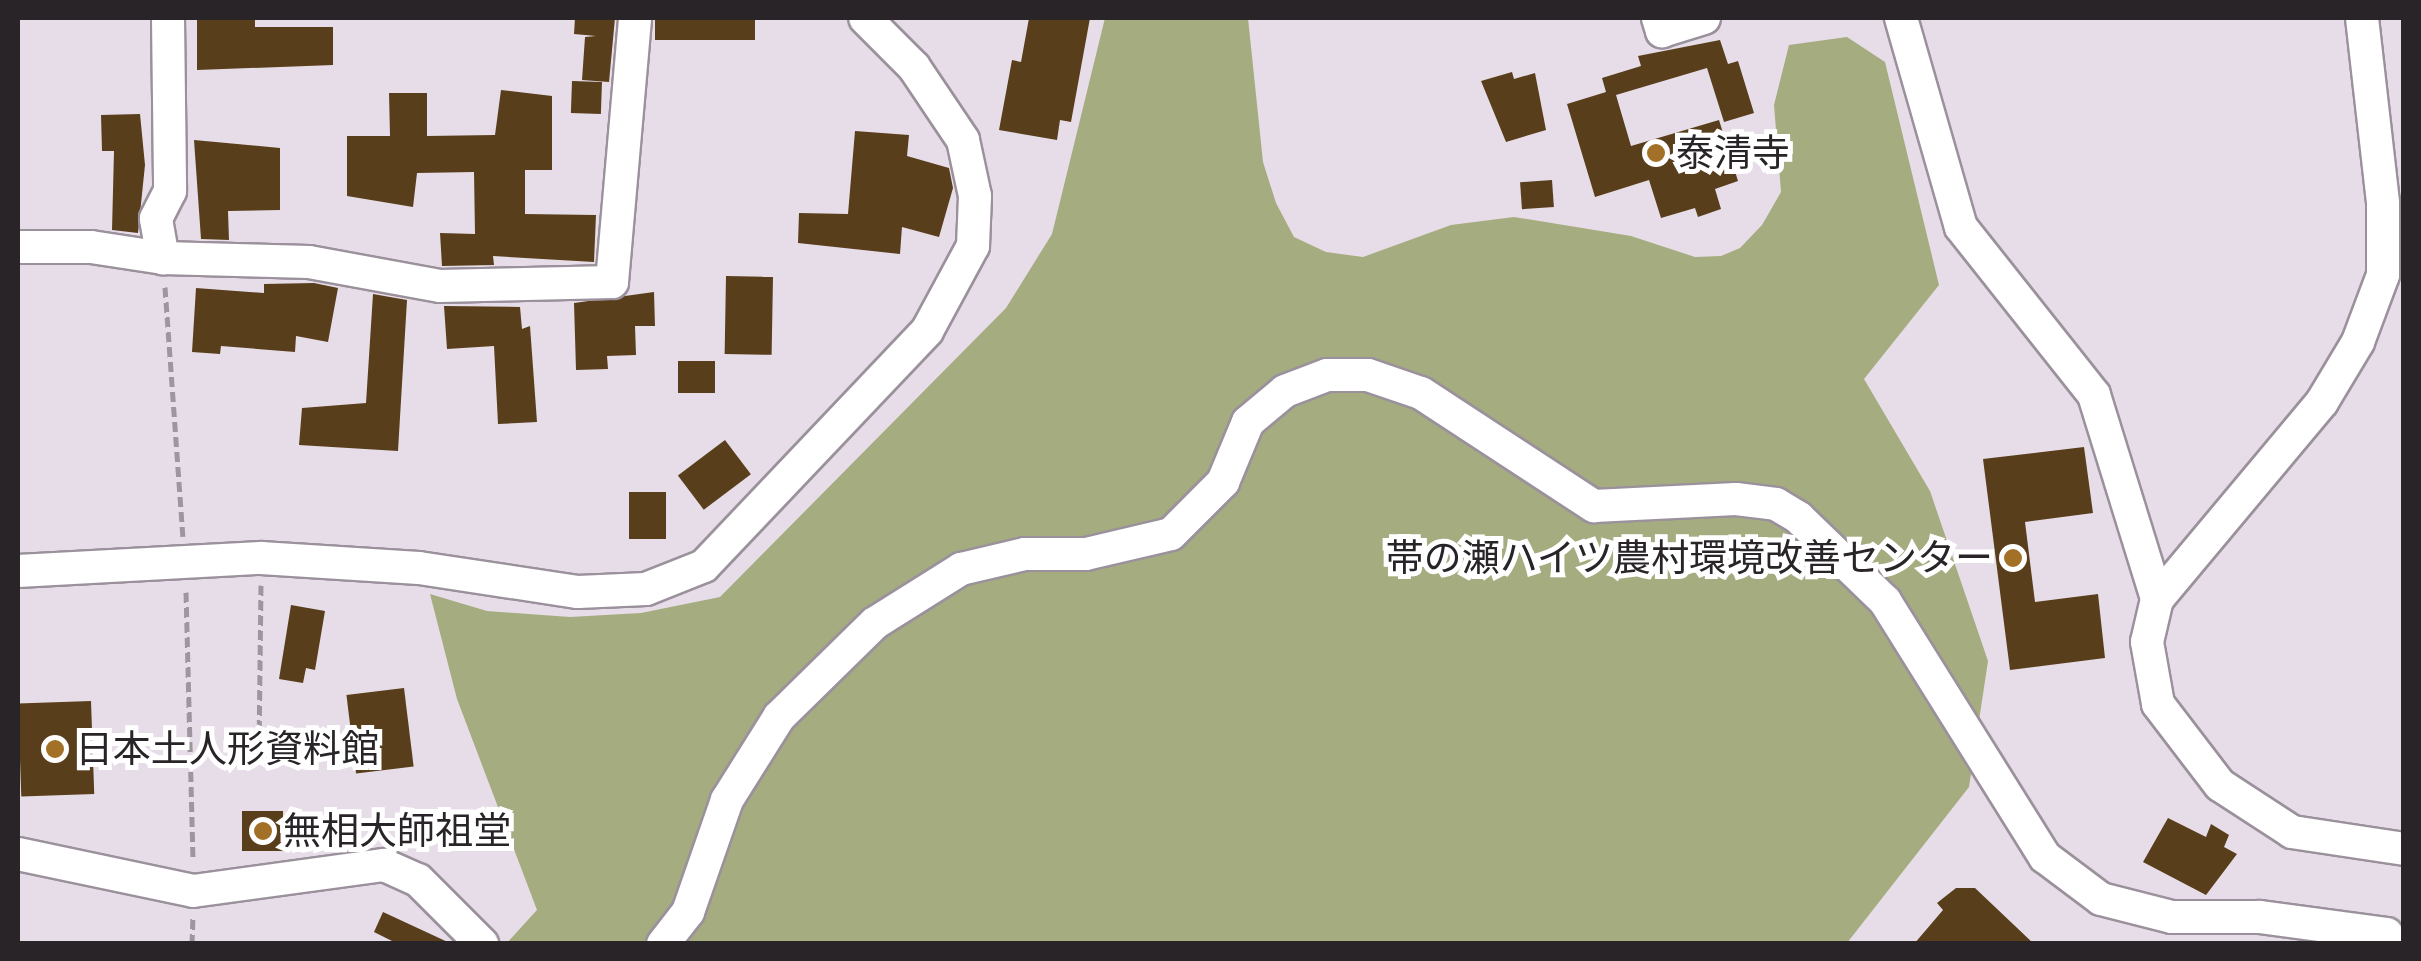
<!DOCTYPE html>
<html>
<head>
<meta charset="utf-8">
<style>
	body { margin:0 }
	#map { position:relative; width:2421px; height:961px; overflow:hidden; background:#e7dde8; font-family:Jost,"Noto Sans JP",sans-serif }
	div>[style] { position:absolute }
	.forest>* { inset:0; background:#a5ac7f }
	.building>* { inset:0; background:#593e1b; transform-origin:0 0 }
	.path>* { height:5px; margin-top:-2.5px; transform-origin:0; background:repeating-linear-gradient(90deg,#9e969f 0 10px,transparent 0 15px) }
	.roads { filter:drop-shadow(2px 0 #9b919c) drop-shadow(-2px 0 #9b919c) drop-shadow(0 2px #9b919c) drop-shadow(0 -2px #9b919c) }
	.minor>* { height:32px; margin:-16px; padding:0 16px; transform-origin:16px; border-radius:16px; background:#fff }
	.dots>* { width:28px; height:28px; translate:-50% -50%; box-sizing:border-box; border:5px solid #fff; border-radius:50% }
	span { translate:-50% -50%; white-space:nowrap; text-align:center; line-height:1.15; -webkit-text-stroke:10px #fff; paint-order:stroke }
	.poi-label { font-size:38px; color:#282428 }
	.left { translate:0 -50%; text-align:left }
	.right { translate:-100% -50%; text-align:right }
	.frame { position:absolute; inset:0; border:20px solid #282428; pointer-events:none }
</style>
</head>
<body>
<div id="map">
	<div class="forest">
		<div style="clip-path:polygon(1105px 18px,1248px 18px,1263px 162px,1276px 203px,1294px 237px,1326px 252px,1363px 257px,1451px 225px,1514px 217px,1631px 236px,1695px 257px,1721px 256px,1740px 248px,1762px 225px,1781px 192px,1774px 105px,1789px 45px,1847px 37px,1885px 62px,1939px 285px,1864px 379px,1930px 491px,1988px 661px,1969px 787px,1847px 943px,506px 944px,537px 910px,457px 699px,430px 594px,487px 611px,570px 617px,641px 613px,720px 597px,1006px 308px,1052px 234px)"></div>
	</div>
	<div class="building">
		<div style="clip-path:polygon(197px 18px,255px 18px,255px 27px,333px 27px,333px 65px,197px 70px)"></div>
		<div style="clip-path:polygon(575px 18px,615px 18px,609px 82px,582px 80px,585px 37px,596px 36px,574px 34px)"></div>
		<div style="left:655px;top:18px;width:100px;height:22px"></div>
		<div style="clip-path:polygon(1029px 18px,1090px 18px,1071px 122px,1060px 120px,1057px 140px,999px 130px,1012px 60px,1021px 62px)"></div>
		<div style="clip-path:polygon(1720px 40px,1728px 64px,1738px 61px,1754px 113px,1724px 122px,1707px 68px,1616px 95px,1631px 146px,1719px 120px,1738px 181px,1715px 189px,1721px 209px,1698px 217px,1695px 208px,1661px 218px,1649px 180px,1595px 197px,1567px 104px,1606px 92px,1602px 78px,1641px 66px,1638px 56px)"></div>
		<div style="clip-path:polygon(1512px 72px,1514px 79px,1535px 73px,1546px 130px,1506px 142px,1481px 81px)"></div>
		<div style="left:572px;top:81px;width:30px;height:32px;rotate:2deg"></div>
		<div style="clip-path:polygon(501px 90px,552px 96px,552px 170px,525px 170px,525px 214px,596px 215px,594px 262px,493px 256px,494px 265px,442px 266px,440px 233px,475px 234px,474px 172px,417px 173px,413px 207px,347px 196px,347px 136px,390px 136px,389px 93px,427px 93px,427px 136px,495px 135px)"></div>
		<div style="clip-path:polygon(140px 114px,145px 165px,138px 233px,112px 230px,114px 151px,102px 151px,101px 115px)"></div>
		<div style="clip-path:polygon(855px 131px,909px 135px,907px 156px,949px 168px,953px 188px,939px 237px,902px 227px,900px 254px,798px 243px,799px 213px,848px 214px)"></div>
		<div style="clip-path:polygon(194px 140px,280px 148px,280px 210px,228px 211px,229px 240px,201px 239px)"></div>
		<div style="left:1552px;top:180px;width:27px;height:32px;rotate:86deg"></div>
		<div style="left:726px;top:276px;width:47px;height:78px;rotate:1deg"></div>
		<div style="clip-path:polygon(314px 283px,338px 288px,328px 342px,296px 336px,295px 352px,221px 346px,220px 354px,192px 352px,196px 288px,264px 293px,264px 284px)"></div>
		<div style="clip-path:polygon(654px 292px,655px 326px,635px 326px,636px 355px,607px 356px,608px 369px,576px 370px,574px 303px)"></div>
		<div style="clip-path:polygon(373px 294px,407px 300px,398px 451px,299px 445px,302px 408px,366px 403px)"></div>
		<div style="clip-path:polygon(444px 306px,520px 307px,522px 329px,530px 326px,537px 422px,498px 424px,494px 346px,447px 349px)"></div>
		<div style="left:678px;top:361px;width:37px;height:32px"></div>
		<div style="left:725px;top:440px;width:43px;height:59px;rotate:53deg"></div>
		<div style="clip-path:polygon(2084px 447px,2093px 513px,2025px 522px,2035px 602px,2098px 594px,2105px 658px,2010px 670px,1983px 459px)"></div>
		<div style="left:666px;top:492px;width:47px;height:37px;rotate:90deg"></div>
		<div style="clip-path:polygon(291px 605px,325px 611px,315px 670px,306px 668px,303px 683px,279px 679px)"></div>
		<div style="left:404px;top:688px;width:79px;height:58px;rotate:83deg"></div>
		<div style="left:91px;top:701px;width:93px;height:73px;rotate:88deg"></div>
		<div style="left:283px;top:811px;width:40px;height:41px;rotate:90deg"></div>
		<div style="clip-path:polygon(2168px 818px,2206px 837px,2211px 824px,2229px 835px,2224px 847px,2237px 854px,2206px 895px,2143px 862px)"></div>
		<div style="clip-path:polygon(1956px 888px,1975px 888px,2034px 944px,1914px 944px,1943px 910px,1937px 903px)"></div>
		<div style="clip-path:polygon(383px 912px,452px 944px,398px 944px,374px 932px)"></div>
	</div>
	<div class="path">
		<div style="left:165px;top:287px;width:250px;rotate:85.9deg"></div>
		<div style="left:261px;top:585px;width:156px;rotate:90.7deg"></div>
		<div style="left:259px;top:741px;width:71px;rotate:-3.2deg"></div>
		<div style="left:186px;top:592px;width:269px;rotate:88.5deg"></div>
		<div style="left:192px;top:944px;width:27px;rotate:-88deg"></div>
	</div>
	<div class="roads">
		<div class="minor">
			<div style="left:168px;top:18px;width:173px;rotate:89.3deg"></div>
			<div style="left:170px;top:191px;width:31px;rotate:117deg"></div>
			<div style="left:156px;top:219px;width:40px;rotate:80deg"></div>
			<div style="left:163px;top:258px;width:146px;rotate:1.6deg"></div>
			<div style="left:309px;top:262px;width:133px;rotate:10.4deg"></div>
			<div style="left:440px;top:286px;width:172px;rotate:-1.3deg"></div>
			<div style="left:612px;top:282px;width:265px;rotate:-85deg"></div>
			<div style="left:1658px;top:18px;width:14px;rotate:73deg"></div>
			<div style="left:1662px;top:31px;width:44px;rotate:-17.2deg"></div>
			<div style="left:1901px;top:18px;width:217px;rotate:74deg"></div>
			<div style="left:1961px;top:227px;width:214px;rotate:51.6deg"></div>
			<div style="left:2094px;top:395px;width:214px;rotate:72.8deg"></div>
			<div style="left:2362px;top:18px;width:186px;rotate:83.5deg"></div>
			<div style="left:2383px;top:203px;width:72px;rotate:90deg"></div>
			<div style="left:2383px;top:275px;width:72px;rotate:110.5deg"></div>
			<div style="left:2358px;top:342px;width:70px;rotate:121deg"></div>
			<div style="left:2322px;top:402px;width:257px;rotate:129.9deg"></div>
			<div style="left:2157px;top:599px;width:44px;rotate:103.1deg"></div>
			<div style="left:2147px;top:642px;width:63px;rotate:79.9deg"></div>
			<div style="left:2158px;top:704px;width:102px;rotate:52.6deg"></div>
			<div style="left:2220px;top:785px;width:86px;rotate:33.1deg"></div>
			<div style="left:2292px;top:832px;width:113px;rotate:8.6deg"></div>
			<div style="left:18px;top:247px;width:73px"></div>
			<div style="left:91px;top:247px;width:73px;rotate:8.7deg"></div>
			<div style="left:18px;top:571px;width:243px;rotate:-3.1deg"></div>
			<div style="left:261px;top:558px;width:158px;rotate:3.6deg"></div>
			<div style="left:419px;top:568px;width:161px;rotate:8.6deg"></div>
			<div style="left:578px;top:592px;width:68px;rotate:-2.5deg"></div>
			<div style="left:646px;top:589px;width:62px;rotate:-21.6deg"></div>
			<div style="left:704px;top:566px;width:324px;rotate:-46.5deg"></div>
			<div style="left:927px;top:331px;width:97px;rotate:-61.6deg"></div>
			<div style="left:973px;top:246px;width:50px;rotate:-87.7deg"></div>
			<div style="left:975px;top:196px;width:57px;rotate:-102.1deg"></div>
			<div style="left:963px;top:140px;width:88px;rotate:-123.9deg"></div>
			<div style="left:914px;top:67px;width:69px;rotate:-135deg"></div>
			<div style="left:18px;top:854px;width:179px;rotate:11.9deg"></div>
			<div style="left:193px;top:891px;width:193px;rotate:-7.8deg"></div>
			<div style="left:384px;top:865px;width:37px;rotate:24deg"></div>
			<div style="left:418px;top:880px;width:91px;rotate:45deg"></div>
			<div style="left:663px;top:944px;width:41px;rotate:-52deg"></div>
			<div style="left:688px;top:912px;width:119px;rotate:-70.8deg"></div>
			<div style="left:727px;top:800px;width:98px;rotate:-57.9deg"></div>
			<div style="left:779px;top:717px;width:134px;rotate:-44.4deg"></div>
			<div style="left:875px;top:623px;width:102px;rotate:-32.1deg"></div>
			<div style="left:961px;top:569px;width:66px;rotate:-13.2deg"></div>
			<div style="left:1025px;top:554px;width:61px"></div>
			<div style="left:1086px;top:554px;width:87px;rotate:-13.2deg"></div>
			<div style="left:1171px;top:534px;width:74px;rotate:-45deg"></div>
			<div style="left:1223px;top:482px;width:65px;rotate:-67.4deg"></div>
			<div style="left:1248px;top:422px;width:48px;rotate:-40deg"></div>
			<div style="left:1285px;top:391px;width:45px;rotate:-20.9deg"></div>
			<div style="left:1327px;top:375px;width:41px"></div>
			<div style="left:1368px;top:375px;width:56px;rotate:18.8deg"></div>
			<div style="left:1421px;top:393px;width:207px;rotate:33.2deg"></div>
			<div style="left:1594px;top:506px;width:142px;rotate:-2.8deg"></div>
			<div style="left:1736px;top:499px;width:40px;rotate:7.1deg"></div>
			<div style="left:1776px;top:504px;width:27px;rotate:31deg"></div>
			<div style="left:1799px;top:518px;width:120px;rotate:44deg"></div>
			<div style="left:1885px;top:601px;width:302px;rotate:58deg"></div>
			<div style="left:2045px;top:857px;width:70px;rotate:36.9deg"></div>
			<div style="left:2101px;top:899px;width:73px;rotate:14.2deg"></div>
			<div style="left:2172px;top:917px;width:88px"></div>
			<div style="left:2260px;top:917px;width:128px;rotate:7.6deg"></div>
		</div>
	</div>
	<div class="dots">
		<div style="left:1656px;top:153px;background:#a37027"></div>
		<div style="left:2013px;top:558px;background:#a37027"></div>
		<div style="left:55px;top:749px;background:#a37027"></div>
		<div style="left:263px;top:831px;background:#a37027"></div>
	</div>
	<div class="poi-label">
		<span class="left" style="left:1676px;top:153px">泰清寺</span>
		<span class="right" style="left:1993px;top:558px">帯の瀬ハイツ農村環境改善センター</span>
		<span class="left" style="left:75px;top:749px">日本土人形資料館</span>
		<span class="left" style="left:283px;top:831px">無相大師祖堂</span>
	</div>
	<div class="frame"></div>
</div>
</body>
</html>
